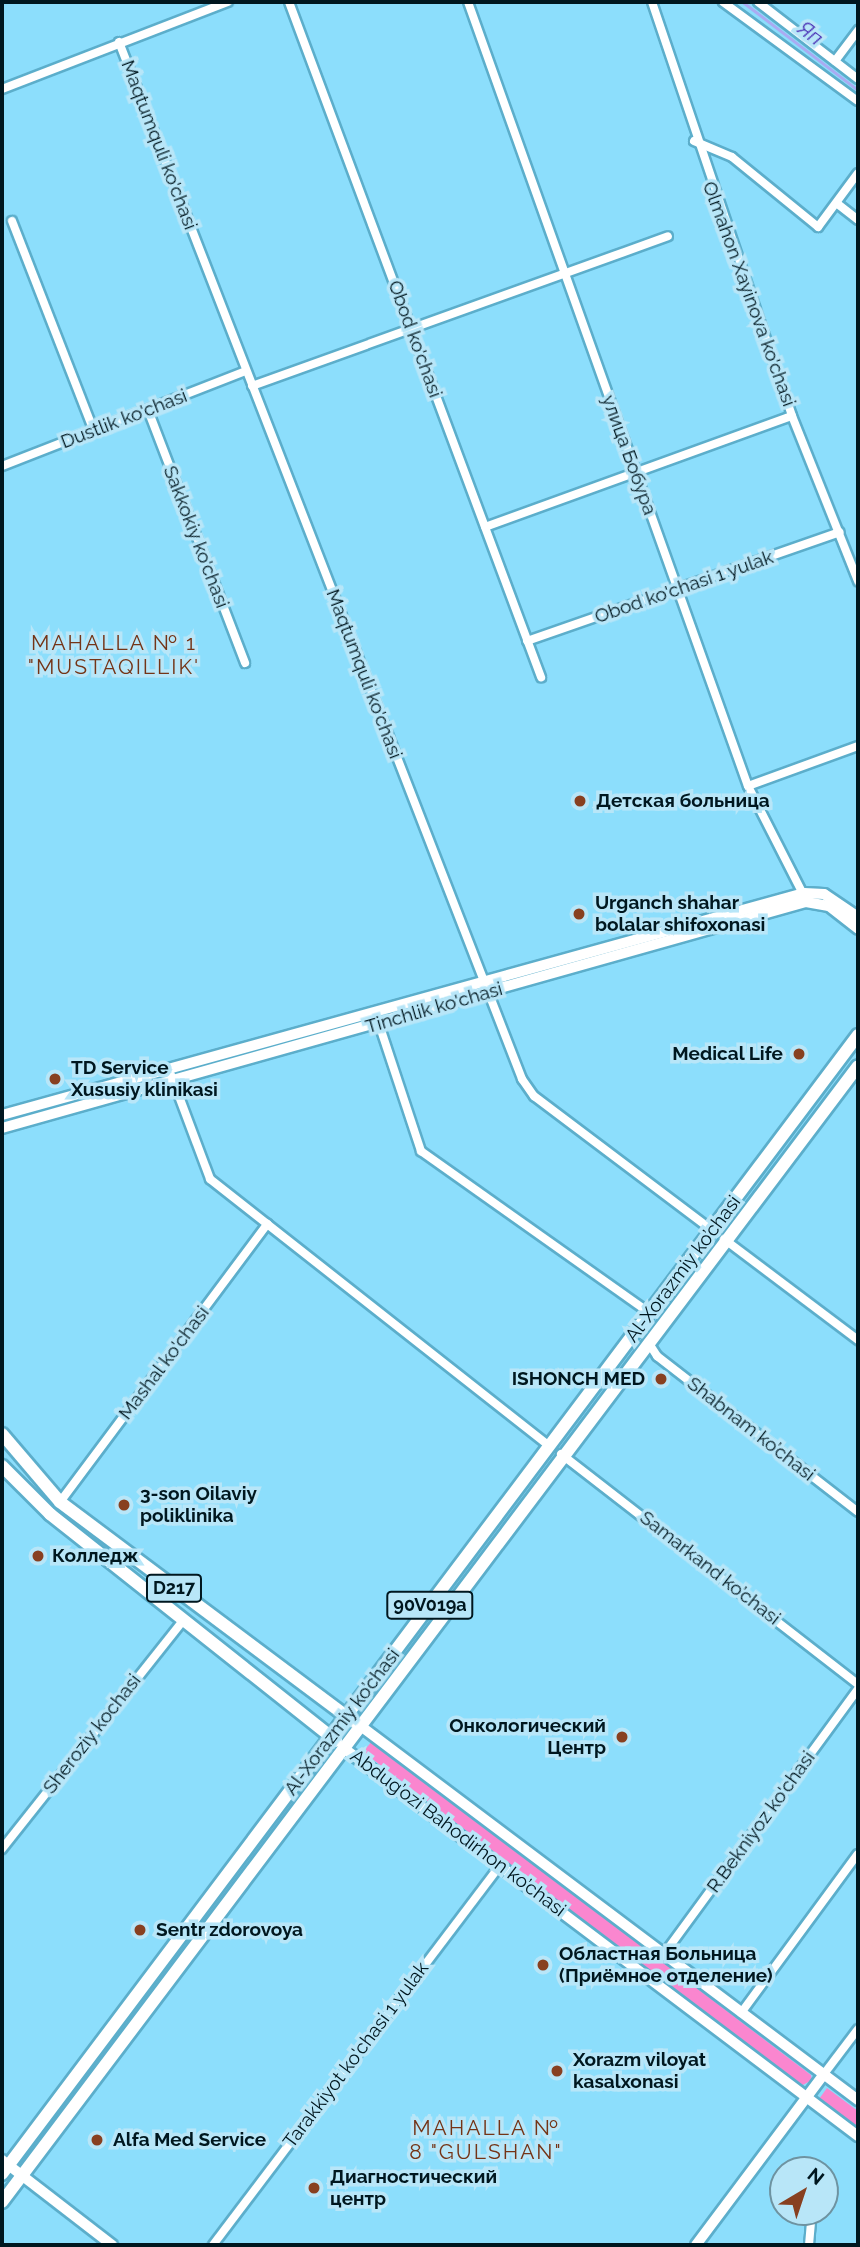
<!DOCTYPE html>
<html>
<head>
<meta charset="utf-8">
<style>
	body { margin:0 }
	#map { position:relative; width:860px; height:2247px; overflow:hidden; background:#8cdefc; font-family:Raleway,sans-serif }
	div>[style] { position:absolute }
	.green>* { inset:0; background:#fa86cf }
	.stream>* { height:2.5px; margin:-1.25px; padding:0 1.25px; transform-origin:1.25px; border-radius:1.25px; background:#aaabf2 }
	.roads { filter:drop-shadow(2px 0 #5caecb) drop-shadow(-2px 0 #5caecb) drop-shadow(0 2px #5caecb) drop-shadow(0 -2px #5caecb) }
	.minor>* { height:8px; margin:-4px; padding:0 4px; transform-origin:4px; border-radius:4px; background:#fff }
	.tertiary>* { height:10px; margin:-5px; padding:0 5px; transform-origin:5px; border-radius:5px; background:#fff }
	.secondary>* { height:10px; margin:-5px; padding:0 5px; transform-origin:5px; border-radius:5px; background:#fff }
	.primary>* { height:12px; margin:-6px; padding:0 6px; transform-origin:6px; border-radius:6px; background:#fff }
	.dots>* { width:19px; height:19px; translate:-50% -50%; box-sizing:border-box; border:4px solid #b8e6f8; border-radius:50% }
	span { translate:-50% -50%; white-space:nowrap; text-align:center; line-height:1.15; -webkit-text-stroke:7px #b8e6f8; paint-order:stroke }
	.shield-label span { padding:2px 5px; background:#b8e6f8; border:2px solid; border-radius:5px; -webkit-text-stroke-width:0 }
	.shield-label { font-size:18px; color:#00171f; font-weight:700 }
	.street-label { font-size:19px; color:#00171f }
	.poi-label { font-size:19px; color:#00171f; font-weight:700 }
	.left { translate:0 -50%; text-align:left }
	.right { translate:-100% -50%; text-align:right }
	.water-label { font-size:21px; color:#492fb5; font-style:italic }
	.neighbourhood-label { font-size:21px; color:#743416; letter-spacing:2px }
	.frame { position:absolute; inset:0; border:4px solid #00171f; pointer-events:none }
	.north { position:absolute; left:769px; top:2156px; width:70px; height:70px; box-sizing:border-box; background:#b8e6f8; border:2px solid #6e93a1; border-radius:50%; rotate:39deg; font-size:19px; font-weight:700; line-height:28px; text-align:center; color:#00171f }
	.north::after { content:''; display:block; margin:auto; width:24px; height:32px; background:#884020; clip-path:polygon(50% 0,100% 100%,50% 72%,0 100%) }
</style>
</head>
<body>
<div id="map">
	<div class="green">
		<div style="clip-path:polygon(372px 1741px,811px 2075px,812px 2080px,801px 2086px,363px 1752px)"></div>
		<div style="clip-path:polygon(827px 2088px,858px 2111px,858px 2130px,819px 2099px)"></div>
	</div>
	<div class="stream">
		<div style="left:743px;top:2px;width:145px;rotate:37.4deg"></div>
	</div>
	<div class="roads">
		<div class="minor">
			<div style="left:289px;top:2px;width:721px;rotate:69.53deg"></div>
			<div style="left:468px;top:2px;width:832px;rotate:70.35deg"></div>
			<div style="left:748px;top:786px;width:126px;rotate:63deg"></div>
			<div style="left:652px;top:2px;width:437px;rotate:71.3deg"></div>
			<div style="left:792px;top:416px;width:178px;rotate:68.2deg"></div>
			<div style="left:723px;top:2px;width:167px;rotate:36.3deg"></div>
			<div style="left:758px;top:2px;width:126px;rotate:37.6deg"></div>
			<div style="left:119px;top:42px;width:1113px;rotate:68.76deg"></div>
			<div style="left:522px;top:1079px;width:21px;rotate:55deg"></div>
			<div style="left:534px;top:1096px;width:223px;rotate:37deg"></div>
			<div style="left:835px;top:61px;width:39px;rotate:-53deg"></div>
			<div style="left:2px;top:89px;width:242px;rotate:-21.1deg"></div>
			<div style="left:694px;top:141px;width:41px;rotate:22.8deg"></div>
			<div style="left:732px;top:157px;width:111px;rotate:39.1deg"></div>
			<div style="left:818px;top:227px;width:67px;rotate:-53.5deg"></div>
			<div style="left:839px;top:205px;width:24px;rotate:38deg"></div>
			<div style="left:12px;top:221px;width:225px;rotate:68.7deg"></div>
			<div style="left:252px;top:386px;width:442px;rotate:-19.8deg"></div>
			<div style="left:148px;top:410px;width:271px;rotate:69deg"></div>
			<div style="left:2px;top:466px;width:262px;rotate:-21.3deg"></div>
			<div style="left:485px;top:527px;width:326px;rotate:-19.9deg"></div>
			<div style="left:527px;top:641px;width:331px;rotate:-19.2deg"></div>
			<div style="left:748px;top:786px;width:117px;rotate:-20deg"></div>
			<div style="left:379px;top:1024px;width:134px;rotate:71.7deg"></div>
			<div style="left:421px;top:1151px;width:281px;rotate:35.3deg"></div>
			<div style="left:171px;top:1075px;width:111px;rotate:69.4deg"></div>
			<div style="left:210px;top:1179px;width:432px;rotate:38.2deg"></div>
			<div style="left:724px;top:1239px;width:168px;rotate:37deg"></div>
			<div style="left:648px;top:1342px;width:17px;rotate:57deg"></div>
			<div style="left:657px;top:1356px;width:254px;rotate:37.8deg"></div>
			<div style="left:561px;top:1454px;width:376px;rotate:37.8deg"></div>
			<div style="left:60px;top:1502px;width:347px;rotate:-53.3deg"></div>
			<div style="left:2px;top:1849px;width:293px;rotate:-51.6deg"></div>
			<div style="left:664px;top:1954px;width:328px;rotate:-53.8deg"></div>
			<div style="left:741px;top:2013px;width:197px;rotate:-53.7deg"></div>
			<div style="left:824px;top:2074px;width:56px;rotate:-52.9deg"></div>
			<div style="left:213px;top:2245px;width:476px;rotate:-52.9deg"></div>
			<div style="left:809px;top:2245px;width:33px;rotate:-85deg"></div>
		</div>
		<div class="tertiary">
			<div style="left:2px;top:2160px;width:139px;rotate:37.7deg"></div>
			<div style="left:696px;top:2245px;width:214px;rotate:-53.2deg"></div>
		</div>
		<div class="secondary">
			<div style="left:2px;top:1115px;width:832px;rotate:-15.47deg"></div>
			<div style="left:804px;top:893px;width:20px;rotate:3deg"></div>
			<div style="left:824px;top:894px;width:41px;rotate:34.1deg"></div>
			<div style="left:2px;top:1128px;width:835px;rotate:-15.7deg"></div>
			<div style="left:806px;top:902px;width:23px;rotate:10deg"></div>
			<div style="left:829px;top:906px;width:37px;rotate:38deg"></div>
			<div style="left:362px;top:1727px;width:621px;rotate:36.94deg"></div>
			<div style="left:345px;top:1749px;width:643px;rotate:37.03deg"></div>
		</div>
		<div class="primary">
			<div style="left:2px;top:1434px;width:89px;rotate:49.5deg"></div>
			<div style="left:60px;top:1502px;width:366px;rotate:36.8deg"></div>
			<div style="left:2px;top:1466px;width:68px;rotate:45deg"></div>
			<div style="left:50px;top:1514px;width:365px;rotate:38.4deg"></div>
			<div style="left:2px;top:2174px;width:1425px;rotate:-53.07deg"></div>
			<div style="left:2px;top:2202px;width:1422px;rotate:-53deg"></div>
		</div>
	</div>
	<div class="dots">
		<div style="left:580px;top:801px;background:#884020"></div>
		<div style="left:579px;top:914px;background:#884020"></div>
		<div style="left:799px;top:1054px;background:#884020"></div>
		<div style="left:55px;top:1079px;background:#884020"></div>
		<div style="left:661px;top:1379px;background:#884020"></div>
		<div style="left:124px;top:1505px;background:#884020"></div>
		<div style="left:38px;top:1556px;background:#884020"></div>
		<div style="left:622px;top:1737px;background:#884020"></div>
		<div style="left:140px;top:1930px;background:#884020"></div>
		<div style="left:543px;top:1965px;background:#884020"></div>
		<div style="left:557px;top:2071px;background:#884020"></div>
		<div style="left:97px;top:2140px;background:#884020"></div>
		<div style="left:314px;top:2188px;background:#884020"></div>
	</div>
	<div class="shield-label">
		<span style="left:174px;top:1588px">D217</span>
		<span style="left:430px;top:1605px">90V019a</span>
	</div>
	<div class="street-label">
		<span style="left:159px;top:145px;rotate:69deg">Maqtumquli ko'chasi</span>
		<span style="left:749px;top:294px;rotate:70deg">Olmahon Xayinova ko'chasi</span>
		<span style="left:415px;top:339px;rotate:70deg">Obod ko'chasi</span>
		<span style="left:124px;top:419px;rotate:-21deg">Dustlik ko'chasi</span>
		<span style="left:629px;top:455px;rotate:70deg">улица Бобура</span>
		<span style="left:196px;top:537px;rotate:69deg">Sakkokiy ko'chasi</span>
		<span style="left:684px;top:587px;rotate:-19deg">Obod ko'chasi 1 yulak</span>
		<span style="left:364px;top:674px;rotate:69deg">Maqtumquli ko'chasi</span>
		<span style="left:434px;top:1008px;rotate:-16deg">Tinchlik ko'chasi</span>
		<span style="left:683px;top:1269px;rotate:-53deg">Al-Xorazmiy ko’chasi</span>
		<span style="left:164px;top:1363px;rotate:-53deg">Mashal ko'chasi</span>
		<span style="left:751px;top:1429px;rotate:38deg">Shabnam ko’chasi</span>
		<span style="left:710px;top:1568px;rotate:38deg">Samarkand ko’chasi</span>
		<span style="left:342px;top:1722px;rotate:-53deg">Al-Xorazmiy ko’chasi</span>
		<span style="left:92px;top:1734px;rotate:-52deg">Sheroziy kochasi</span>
		<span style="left:761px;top:1822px;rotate:-54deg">R.Bekniyoz ko'chasi</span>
		<span style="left:458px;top:1833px;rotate:37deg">Abdug’ozi Bahodirhon ko’chasi</span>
		<span style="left:356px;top:2055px;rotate:-53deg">Tarakkiyot ko'chasi 1 yulak</span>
	</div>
	<div class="poi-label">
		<span class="left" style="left:596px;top:801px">Детская больница</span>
		<span class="left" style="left:595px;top:914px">Urganch shahar<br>bolalar shifoxonasi</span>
		<span class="right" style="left:783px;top:1054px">Medical Life</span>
		<span class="left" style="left:71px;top:1079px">TD Service<br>Xususiy klinikasi</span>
		<span class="right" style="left:645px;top:1379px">ISHONCH MED</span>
		<span class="left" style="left:140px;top:1505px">3-son Oilaviy<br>poliklinika</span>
		<span class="left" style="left:52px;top:1556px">Колледж</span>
		<span class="right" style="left:606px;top:1737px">Онкологический<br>Центр</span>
		<span class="left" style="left:156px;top:1930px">Sentr zdorovoya</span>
		<span class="left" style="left:559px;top:1965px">Областная Больница<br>(Приёмное отделение)</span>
		<span class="left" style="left:573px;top:2071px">Xorazm viloyat<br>kasalxonasi</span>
		<span class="left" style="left:113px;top:2140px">Alfa Med Service</span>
		<span class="left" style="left:330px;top:2188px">Диагностический<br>центр</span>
	</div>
	<div class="water-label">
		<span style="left:810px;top:33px;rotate:37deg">Яп</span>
	</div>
	<div class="neighbourhood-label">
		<span style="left:114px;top:655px">MAHALLA № 1<br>"MUSTAQILLIK'</span>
		<span style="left:486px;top:2140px">MAHALLA №<br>8 "GULSHAN"</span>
	</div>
	<div class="frame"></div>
	<div class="north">N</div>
</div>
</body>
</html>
